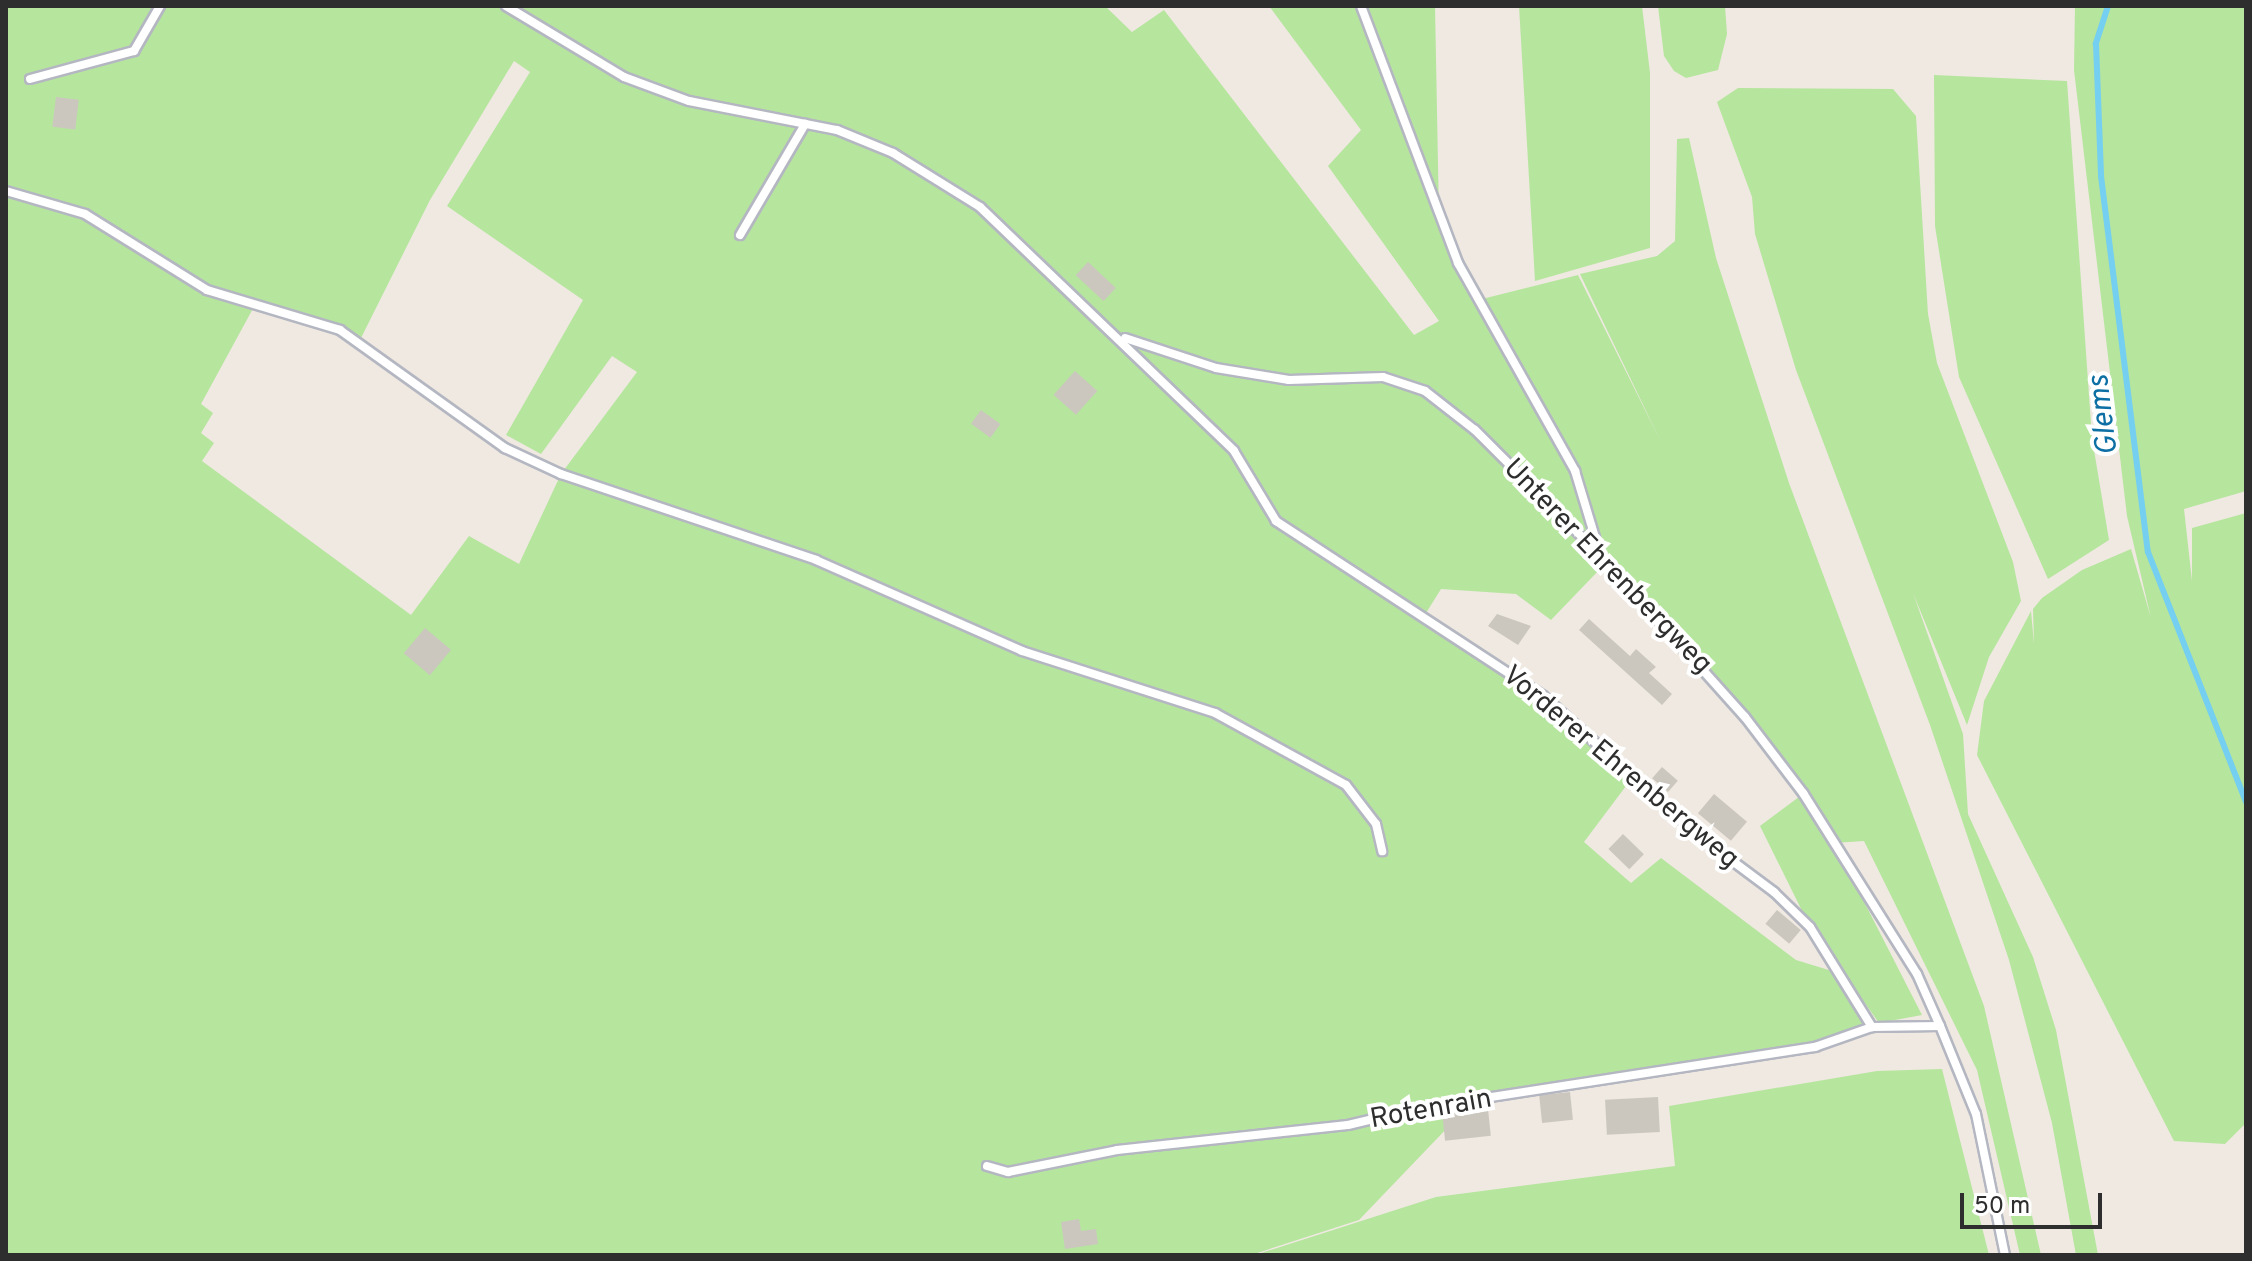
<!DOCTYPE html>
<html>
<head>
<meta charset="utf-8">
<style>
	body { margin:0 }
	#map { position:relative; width:2252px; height:1261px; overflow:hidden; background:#efe9e1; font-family:Overpass,sans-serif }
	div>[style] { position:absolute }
	.green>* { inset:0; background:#b6e59e }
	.stream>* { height:6px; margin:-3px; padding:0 3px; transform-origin:3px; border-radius:3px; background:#75cff0 }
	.building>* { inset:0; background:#cbc7bf; transform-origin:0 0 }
	.roads { filter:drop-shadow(2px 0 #b4b7c1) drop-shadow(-2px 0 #b4b7c1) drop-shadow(0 2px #b4b7c1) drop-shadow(0 -2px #b4b7c1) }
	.lane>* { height:8px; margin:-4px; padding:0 4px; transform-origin:4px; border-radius:4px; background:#fff }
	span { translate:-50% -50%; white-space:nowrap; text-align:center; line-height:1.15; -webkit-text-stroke:8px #fff; paint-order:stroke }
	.street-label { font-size:28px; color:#2e2e2e }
	.water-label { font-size:30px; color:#0d6fa3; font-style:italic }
	.frame { position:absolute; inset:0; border:8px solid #2e2e2e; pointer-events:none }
	.scale { position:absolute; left:1960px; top:1193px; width:142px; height:36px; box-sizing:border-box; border:4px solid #2e2e2e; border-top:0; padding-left:10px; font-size:24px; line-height:28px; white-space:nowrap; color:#2e2e2e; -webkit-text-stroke:6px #fff; paint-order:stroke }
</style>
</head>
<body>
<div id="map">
	<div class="green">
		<div style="clip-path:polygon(evenodd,6px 6px,1105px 6px,1132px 32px,1164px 10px,1414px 335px,1439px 321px,1328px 166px,1361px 130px,1269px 6px,1435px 6px,1439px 217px,1478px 300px,1578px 275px,1661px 442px,1580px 274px,1657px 256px,1675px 241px,1677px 139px,1689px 138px,1716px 258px,1789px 483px,1984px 1006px,2041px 1255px,2020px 1255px,1977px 1070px,1864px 841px,1834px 843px,1922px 1015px,1879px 1023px,1810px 927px,1760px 826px,1803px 794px,1691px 651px,1536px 497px,1601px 568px,1551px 620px,1516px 594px,1441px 589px,1426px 613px,1276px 521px,1543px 696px,1632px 778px,1584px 842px,1631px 883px,1661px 858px,1796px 960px,1832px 971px,1872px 1027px,1842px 1038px,1474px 1100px,1359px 1220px,1251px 1255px,6px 1255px,6px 6px,514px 61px,530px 72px,447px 206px,583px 300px,506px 435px,541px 454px,612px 356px,637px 372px,561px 474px,519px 564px,469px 536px,411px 615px,202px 461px,214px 443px,201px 433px,213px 413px,201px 404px,256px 303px,319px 319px,359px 342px,430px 200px,514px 61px,6px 6px,1034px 255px,1245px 459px,1252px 477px,1234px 451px,1034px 255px)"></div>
		<div style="clip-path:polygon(1519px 6px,1642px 6px,1650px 73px,1650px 248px,1535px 281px)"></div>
		<div style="clip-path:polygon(1658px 6px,1725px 6px,1727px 34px,1718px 70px,1686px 78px,1674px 71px,1664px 56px)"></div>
		<div style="clip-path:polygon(2075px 6px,2246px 6px,2246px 491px,2184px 509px,2192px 581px,2192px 528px,2246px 513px,2246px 1123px,2225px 1144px,2174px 1141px,1977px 755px,1984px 701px,2031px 611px,2034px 644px,2033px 609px,2042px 598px,2082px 570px,2131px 549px,2151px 618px,2127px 516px,2074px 70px)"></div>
		<div style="clip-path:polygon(1934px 75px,2067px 81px,2092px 438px,2109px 540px,2048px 579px,1959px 377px,1935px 226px)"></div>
		<div style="clip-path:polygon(1738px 88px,1893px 89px,1916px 116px,1928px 314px,1937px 363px,2013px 562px,2021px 601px,1989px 657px,1967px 725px,1913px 593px,1963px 734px,1968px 814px,2033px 957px,2056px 1030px,2098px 1255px,2076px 1255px,2052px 1123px,2009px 960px,1930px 725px,1796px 370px,1755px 234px,1752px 197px,1717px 102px)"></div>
		<div style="clip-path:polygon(1942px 1069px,1989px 1255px,1255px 1255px,1436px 1197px,1675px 1166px,1669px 1106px,1877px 1071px)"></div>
	</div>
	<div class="stream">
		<div style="left:2108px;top:6px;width:40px;rotate:108deg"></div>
		<div style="left:2096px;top:44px;width:132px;rotate:87.8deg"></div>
		<div style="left:2101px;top:176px;width:379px;rotate:82.9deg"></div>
		<div style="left:2148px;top:552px;width:269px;rotate:68.6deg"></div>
	</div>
	<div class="building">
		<div style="left:56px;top:97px;width:23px;height:30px;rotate:7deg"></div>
		<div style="left:1088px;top:262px;width:38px;height:18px;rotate:43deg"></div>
		<div style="left:1075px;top:371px;width:30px;height:32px;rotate:42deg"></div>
		<div style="left:981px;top:410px;width:24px;height:17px;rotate:36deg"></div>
		<div style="clip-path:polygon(1497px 614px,1531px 626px,1518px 645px,1488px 626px)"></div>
		<div style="clip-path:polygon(1589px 619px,1630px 656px,1636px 649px,1656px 667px,1649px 673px,1672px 694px,1662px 705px,1579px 630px)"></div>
		<div style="left:425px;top:628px;width:34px;height:33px;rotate:40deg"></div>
		<div style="left:1662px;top:767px;width:21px;height:15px;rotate:41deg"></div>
		<div style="left:1714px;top:794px;width:43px;height:25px;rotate:40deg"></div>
		<div style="left:1623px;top:834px;width:29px;height:21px;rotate:44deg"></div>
		<div style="left:1777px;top:910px;width:31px;height:18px;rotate:40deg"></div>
		<div style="left:1570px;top:1092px;width:28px;height:31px;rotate:84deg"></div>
		<div style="left:1658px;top:1097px;width:35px;height:53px;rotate:87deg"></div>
		<div style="left:1488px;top:1109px;width:27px;height:46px;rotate:84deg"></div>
		<div style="clip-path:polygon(1079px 1219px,1081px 1231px,1096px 1229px,1098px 1244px,1065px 1249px,1061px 1222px)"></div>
	</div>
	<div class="roads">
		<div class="lane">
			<div style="left:506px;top:6px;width:138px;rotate:31deg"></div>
			<div style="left:624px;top:77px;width:69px;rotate:20.3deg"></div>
			<div style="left:689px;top:101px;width:151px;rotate:11.1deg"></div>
			<div style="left:837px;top:130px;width:61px;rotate:22.3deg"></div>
			<div style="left:893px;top:153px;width:102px;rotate:31.8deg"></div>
			<div style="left:980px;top:207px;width:352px;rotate:43.8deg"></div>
			<div style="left:1234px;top:451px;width:82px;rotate:59deg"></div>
			<div style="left:1276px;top:521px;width:319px;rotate:33.2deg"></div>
			<div style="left:1543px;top:696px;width:215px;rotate:41.8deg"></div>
			<div style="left:1703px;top:839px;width:89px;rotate:36.7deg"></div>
			<div style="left:1774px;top:892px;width:50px;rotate:44.2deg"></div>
			<div style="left:1810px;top:927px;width:118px;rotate:58.2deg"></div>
			<div style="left:1872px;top:1027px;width:68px;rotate:-0.8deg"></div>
			<div style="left:1940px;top:1026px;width:95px;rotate:67.8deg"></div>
			<div style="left:1976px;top:1114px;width:144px;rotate:78.4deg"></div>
			<div style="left:1361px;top:6px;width:275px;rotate:69.3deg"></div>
			<div style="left:1458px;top:263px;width:239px;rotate:60.6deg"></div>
			<div style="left:1575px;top:471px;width:87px;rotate:73.2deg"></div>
			<div style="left:30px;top:79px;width:108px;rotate:-15.1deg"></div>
			<div style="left:134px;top:51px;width:52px;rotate:-60deg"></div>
			<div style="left:6px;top:191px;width:82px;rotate:16.2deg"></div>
			<div style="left:85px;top:214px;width:144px;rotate:31.9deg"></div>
			<div style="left:207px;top:290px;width:139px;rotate:16.7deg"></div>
			<div style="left:340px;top:330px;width:203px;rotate:35.6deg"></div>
			<div style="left:505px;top:448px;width:62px;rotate:24.9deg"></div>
			<div style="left:561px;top:474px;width:269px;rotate:18.6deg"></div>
			<div style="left:816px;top:560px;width:225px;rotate:23.8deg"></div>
			<div style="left:1022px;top:651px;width:203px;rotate:17.8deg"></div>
			<div style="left:1215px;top:713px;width:149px;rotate:28.8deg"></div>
			<div style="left:1346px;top:785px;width:49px;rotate:52.4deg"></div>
			<div style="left:1376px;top:824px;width:28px;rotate:77deg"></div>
			<div style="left:740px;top:235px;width:129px;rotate:-59.6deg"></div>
			<div style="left:1125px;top:338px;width:96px;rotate:18.2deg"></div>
			<div style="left:1216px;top:368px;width:74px;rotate:9.3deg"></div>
			<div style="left:1289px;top:380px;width:94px;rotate:-1.8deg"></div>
			<div style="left:1383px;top:377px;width:44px;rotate:18.4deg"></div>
			<div style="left:1425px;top:391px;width:63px;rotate:38deg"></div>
			<div style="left:1475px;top:430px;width:177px;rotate:45deg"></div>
			<div style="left:1600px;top:555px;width:217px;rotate:48.2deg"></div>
			<div style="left:1745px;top:717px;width:96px;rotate:52.7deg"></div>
			<div style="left:1803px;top:793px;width:214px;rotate:57.8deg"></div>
			<div style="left:1917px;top:974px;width:57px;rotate:66.1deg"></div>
			<div style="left:987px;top:1166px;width:22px;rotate:16deg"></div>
			<div style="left:1008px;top:1172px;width:111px;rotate:-11.4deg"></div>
			<div style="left:1117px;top:1150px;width:232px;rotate:-6.2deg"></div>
			<div style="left:1348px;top:1125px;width:74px;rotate:-13.3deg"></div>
			<div style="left:1420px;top:1108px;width:400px;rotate:-8.8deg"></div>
			<div style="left:1815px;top:1047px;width:60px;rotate:-19.3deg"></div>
		</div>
	</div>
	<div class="street-label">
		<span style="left:1607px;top:567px;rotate:46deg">Unterer Ehrenbergweg</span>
		<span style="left:1620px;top:768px;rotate:40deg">Vorderer Ehrenbergweg</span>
		<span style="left:1431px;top:1110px;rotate:-10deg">Rotenrain</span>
	</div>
	<div class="water-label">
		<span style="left:2105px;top:415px;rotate:-97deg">Glems</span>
	</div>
	<div class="frame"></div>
	<div class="scale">50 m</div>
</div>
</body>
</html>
